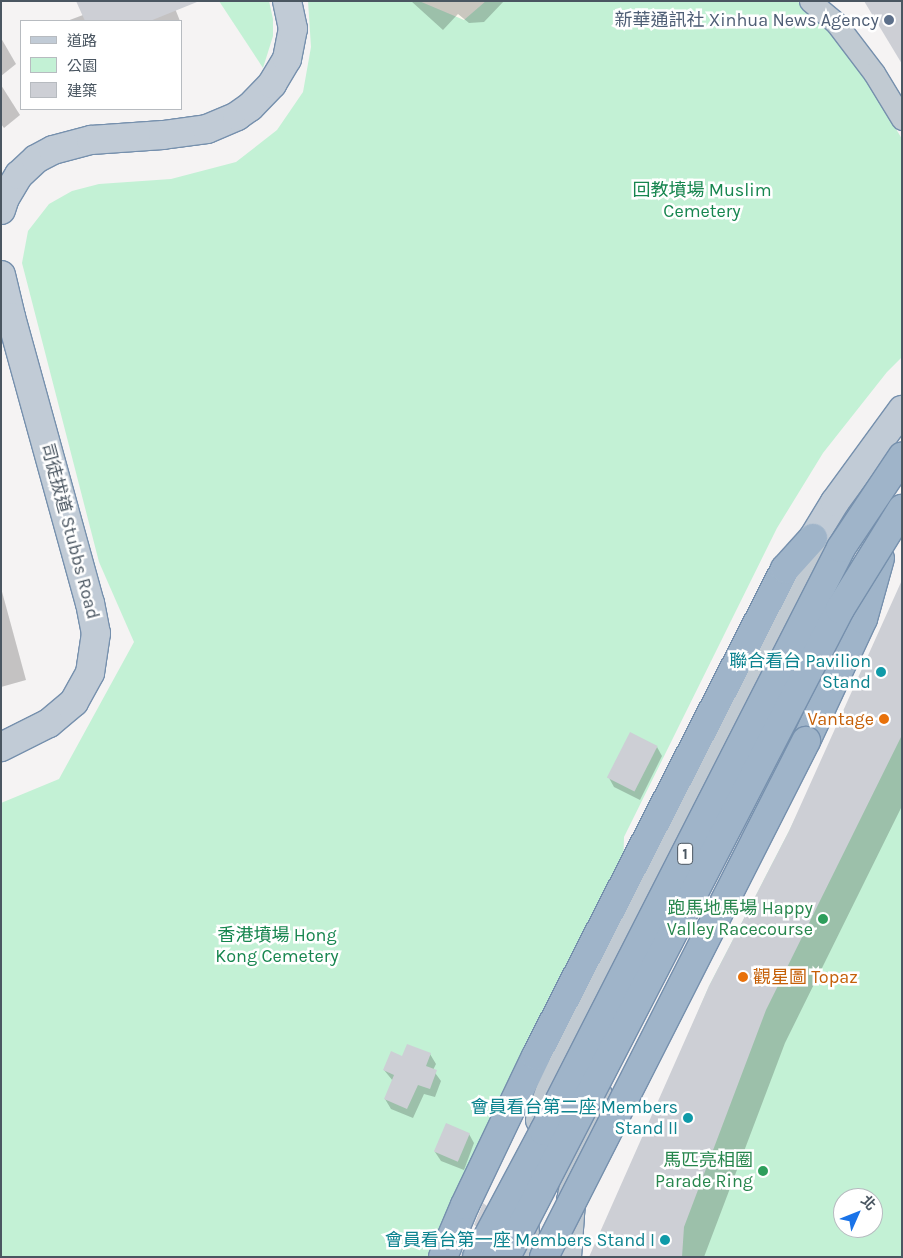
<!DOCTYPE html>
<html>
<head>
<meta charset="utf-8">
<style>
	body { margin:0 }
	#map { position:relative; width:903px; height:1258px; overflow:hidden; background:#f5f3f3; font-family:Karla,"Noto Sans TC",sans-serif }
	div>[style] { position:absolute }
	.commercial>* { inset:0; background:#fdf9ef }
	.green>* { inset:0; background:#c3f1d5 }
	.shadow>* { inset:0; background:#0003 }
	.building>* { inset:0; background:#cdcfd5; transform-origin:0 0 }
	.roads { filter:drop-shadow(1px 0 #7690ad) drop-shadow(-1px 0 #7690ad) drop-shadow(0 1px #7690ad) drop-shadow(0 -1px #7690ad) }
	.minor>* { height:21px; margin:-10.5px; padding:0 10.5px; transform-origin:10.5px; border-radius:10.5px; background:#c1cad2 }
	.tertiary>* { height:28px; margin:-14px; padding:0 14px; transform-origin:14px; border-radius:14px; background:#c1cad2 }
	.secondary>* { height:28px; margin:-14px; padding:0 14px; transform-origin:14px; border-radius:14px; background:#c1cbd6 }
	.trunk>* { height:28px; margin:-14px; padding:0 14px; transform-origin:14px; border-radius:14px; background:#9fb4c9 }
	.tram>* { height:1px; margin:-0.5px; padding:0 0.5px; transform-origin:0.5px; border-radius:0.5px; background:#b5b8bd }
	.bridges { filter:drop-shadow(1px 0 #7690ad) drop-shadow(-1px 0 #7690ad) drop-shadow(0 1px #7690ad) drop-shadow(0 -1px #7690ad) }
	.trunk-bridge>* { height:28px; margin:-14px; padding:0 14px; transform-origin:14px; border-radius:14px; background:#9fb4c9 }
	.dots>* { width:14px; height:14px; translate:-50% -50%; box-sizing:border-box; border:2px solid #fff; border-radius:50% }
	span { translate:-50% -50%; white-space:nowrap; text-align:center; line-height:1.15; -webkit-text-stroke:5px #fff; paint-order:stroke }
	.shield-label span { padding:1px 4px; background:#fff; border:1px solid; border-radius:4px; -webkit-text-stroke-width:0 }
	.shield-label { font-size:16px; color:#4a5661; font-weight:700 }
	.service-label { font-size:18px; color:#4e5e75 }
	.right { translate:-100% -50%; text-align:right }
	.park-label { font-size:18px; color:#17864f }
	.street-label { font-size:18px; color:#4a5661 }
	.culture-label { font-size:18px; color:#0d838f }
	.food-label { font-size:18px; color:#c56008 }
	.left { translate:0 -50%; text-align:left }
	.leisure-label { font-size:18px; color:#27864d }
	.frame { position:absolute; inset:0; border:2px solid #4a5661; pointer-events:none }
	.legend { position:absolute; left:20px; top:20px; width:162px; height:90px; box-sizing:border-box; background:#fff; border:1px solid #b7bbc0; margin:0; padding:6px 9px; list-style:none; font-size:15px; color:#4a5661 }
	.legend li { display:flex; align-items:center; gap:10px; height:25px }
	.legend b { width:25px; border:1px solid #b7bbc0 }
	.north { position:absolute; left:833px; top:1188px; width:50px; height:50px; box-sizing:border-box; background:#fff; border:1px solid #b7bbc0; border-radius:50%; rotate:46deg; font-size:14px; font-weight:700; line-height:20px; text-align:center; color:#4a5661 }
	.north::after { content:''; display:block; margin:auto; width:18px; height:22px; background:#1a73e8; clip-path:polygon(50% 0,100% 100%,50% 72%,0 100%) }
</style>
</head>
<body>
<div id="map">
	<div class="commercial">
		<div style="clip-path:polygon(419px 1px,486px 1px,464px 20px)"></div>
	</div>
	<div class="green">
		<div style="clip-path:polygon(219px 1px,269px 1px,273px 19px,273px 36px,263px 68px)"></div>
		<div style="clip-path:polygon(308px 1px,419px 1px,464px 20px,486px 1px,796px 1px,802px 4px,831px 29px,873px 90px,902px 139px,902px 357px,887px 372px,823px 453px,777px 528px,624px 837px,623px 870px,437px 1257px,1px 1257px,1px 803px,59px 779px,134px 642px,99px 562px,22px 263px,28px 231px,49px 204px,72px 191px,99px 184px,171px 179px,236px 162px,277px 130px,303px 92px,311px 47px)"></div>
		<div style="clip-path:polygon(evenodd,902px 596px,902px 1257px,594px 1257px,709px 986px,789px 831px,902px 596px,843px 1198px,873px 1198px,873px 1228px,843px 1228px,843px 1198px)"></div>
	</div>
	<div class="shadow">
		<div style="clip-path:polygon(172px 1px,180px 21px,67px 21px,83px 15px)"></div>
		<div style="clip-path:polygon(411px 1px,504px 1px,484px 22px,469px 23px,458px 14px,443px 30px)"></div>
		<div style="clip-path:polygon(1px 38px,16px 64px,1px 76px)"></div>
		<div style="clip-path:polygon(1px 85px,20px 115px,4px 128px,1px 124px)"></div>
		<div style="clip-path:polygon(1px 588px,26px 680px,1px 687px)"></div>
		<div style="clip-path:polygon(902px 598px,902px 806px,785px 1043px,704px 1257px,591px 1257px)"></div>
		<div style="clip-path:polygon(657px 747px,662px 756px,640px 800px,614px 787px,609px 778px)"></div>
		<div style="clip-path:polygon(430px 1054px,436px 1064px,433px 1070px,441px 1081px,435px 1097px,424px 1094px,413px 1118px,391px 1109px,385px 1099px,393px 1081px,384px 1070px,403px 1057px)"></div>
		<div style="clip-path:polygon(469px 1134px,474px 1143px,464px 1170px,441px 1161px,435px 1152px)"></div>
		<div style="clip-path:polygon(486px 1207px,488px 1211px,478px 1229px,475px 1224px)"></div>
	</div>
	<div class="building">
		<div style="clip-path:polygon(76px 1px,197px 1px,197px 2px,150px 21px,85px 21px)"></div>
		<div style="clip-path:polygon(864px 1px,902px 1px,902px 64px)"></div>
		<div style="clip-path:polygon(902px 580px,902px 735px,766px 1010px,684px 1227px,682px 1257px,589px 1257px,709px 986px,789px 831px)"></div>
		<div style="left:630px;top:732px;width:31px;height:51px;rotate:27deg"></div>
		<div style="clip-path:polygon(407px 1044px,431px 1053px,426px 1066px,437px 1070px,430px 1089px,418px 1085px,407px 1109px,384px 1099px,394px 1075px,383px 1070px,391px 1051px,402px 1056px)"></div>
		<div style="left:446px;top:1123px;width:26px;height:31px;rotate:23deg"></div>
		<div style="clip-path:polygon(483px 1203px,487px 1206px,476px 1226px,474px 1225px)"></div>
	</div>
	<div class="roads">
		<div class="minor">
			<div style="left:810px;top:1px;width:34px;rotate:40deg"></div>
			<div style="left:836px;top:23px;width:63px;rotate:52.8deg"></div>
			<div style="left:874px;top:73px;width:54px;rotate:58.7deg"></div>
		</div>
		<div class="tertiary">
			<div style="left:540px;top:1120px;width:53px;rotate:-71.2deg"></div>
			<div style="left:557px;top:1070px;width:91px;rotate:-64deg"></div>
			<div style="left:597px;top:988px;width:459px;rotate:-63.3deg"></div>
			<div style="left:803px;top:578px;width:41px;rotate:-76deg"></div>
			<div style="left:523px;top:1211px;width:46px;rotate:85deg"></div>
			<div style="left:567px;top:1257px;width:56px;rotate:-85.9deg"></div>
			<div style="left:571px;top:1201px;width:37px;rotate:-79deg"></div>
			<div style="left:578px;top:1165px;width:73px;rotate:-74.1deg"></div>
		</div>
		<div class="secondary">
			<div style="left:1px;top:210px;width:13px;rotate:-72deg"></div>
			<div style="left:5px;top:198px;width:27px;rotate:-59deg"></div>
			<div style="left:19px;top:175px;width:23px;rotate:-43deg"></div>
			<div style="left:36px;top:159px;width:19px;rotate:-28deg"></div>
			<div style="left:53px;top:150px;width:39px;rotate:-15deg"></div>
			<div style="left:91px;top:140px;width:72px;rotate:-4deg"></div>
			<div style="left:163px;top:135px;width:44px;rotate:-7.8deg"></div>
			<div style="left:207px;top:129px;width:33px;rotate:-23deg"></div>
			<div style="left:237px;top:116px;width:16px;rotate:-35deg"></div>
			<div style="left:250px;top:107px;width:32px;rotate:-46deg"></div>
			<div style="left:272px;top:84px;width:29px;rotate:-59deg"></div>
			<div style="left:287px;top:59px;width:31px;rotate:-79deg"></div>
			<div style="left:293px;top:29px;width:29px;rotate:-102deg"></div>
			<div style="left:1px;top:275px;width:43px;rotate:76.6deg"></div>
			<div style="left:11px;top:317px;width:297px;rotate:74.6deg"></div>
			<div style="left:90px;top:603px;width:31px;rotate:79deg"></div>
			<div style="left:96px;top:633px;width:40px;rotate:98.5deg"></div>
			<div style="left:90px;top:673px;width:33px;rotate:119deg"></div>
			<div style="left:74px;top:702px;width:33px;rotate:140deg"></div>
			<div style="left:49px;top:723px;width:54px;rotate:153.4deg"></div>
			<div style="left:813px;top:538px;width:42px;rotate:-58.6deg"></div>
			<div style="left:835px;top:502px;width:114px;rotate:-53.9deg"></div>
		</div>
		<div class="trunk">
			<div style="left:806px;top:741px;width:135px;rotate:-65deg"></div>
			<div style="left:863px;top:619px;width:63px;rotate:-74.4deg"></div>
			<div style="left:443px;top:1257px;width:56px;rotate:-67.1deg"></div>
			<div style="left:465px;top:1205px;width:165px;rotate:-64.5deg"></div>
			<div style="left:536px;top:1056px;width:547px;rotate:-62.92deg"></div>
			<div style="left:785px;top:569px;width:42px;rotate:-47.9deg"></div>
		</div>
	</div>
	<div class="tram">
		<div style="left:539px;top:1257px;width:49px;rotate:-98.1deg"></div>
		<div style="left:532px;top:1208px;width:36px;rotate:-88deg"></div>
		<div style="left:533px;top:1172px;width:30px;rotate:-81deg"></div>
		<div style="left:538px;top:1142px;width:34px;rotate:-71deg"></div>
		<div style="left:549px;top:1110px;width:597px;rotate:-62.88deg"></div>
		<div style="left:821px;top:579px;width:75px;rotate:-58.6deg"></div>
		<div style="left:860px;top:515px;width:72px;rotate:-54.6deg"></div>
	</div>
	<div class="bridges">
		<div class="trunk-bridge">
			<div style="left:477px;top:1257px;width:143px;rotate:-62deg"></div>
			<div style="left:544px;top:1131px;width:654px;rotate:-63deg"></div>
			<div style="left:841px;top:548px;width:110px;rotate:-56.2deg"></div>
			<div style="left:506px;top:1257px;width:729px;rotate:-62.73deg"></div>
			<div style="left:840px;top:609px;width:118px;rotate:-58.2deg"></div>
			<div style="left:544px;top:1257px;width:579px;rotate:-63.08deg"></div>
		</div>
	</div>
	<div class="dots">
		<div style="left:889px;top:20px;background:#5c6f8a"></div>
		<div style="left:881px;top:672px;background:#0f9aa8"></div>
		<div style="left:884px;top:719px;background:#e8710a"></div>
		<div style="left:823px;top:919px;background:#2e9e5b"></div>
		<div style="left:743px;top:977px;background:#e8710a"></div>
		<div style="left:688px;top:1118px;background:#0f9aa8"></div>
		<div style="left:763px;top:1171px;background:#2e9e5b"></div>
		<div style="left:665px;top:1240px;background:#0f9aa8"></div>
	</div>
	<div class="shield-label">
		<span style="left:685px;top:854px">1</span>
	</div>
	<div class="service-label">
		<span class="right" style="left:879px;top:20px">新華通訊社 Xinhua News Agency</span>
	</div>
	<div class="park-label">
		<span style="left:702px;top:201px">回教墳場 Muslim<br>Cemetery</span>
		<span style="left:277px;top:946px">香港墳場 Hong<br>Kong Cemetery</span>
	</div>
	<div class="street-label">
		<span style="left:70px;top:531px;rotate:75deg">司徒拔道 Stubbs Road</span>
	</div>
	<div class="culture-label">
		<span class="right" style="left:871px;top:672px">聯合看台 Pavilion<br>Stand</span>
		<span class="right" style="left:678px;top:1118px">會員看台第二座 Members<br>Stand II</span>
		<span class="right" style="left:655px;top:1240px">會員看台第一座 Members Stand I</span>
	</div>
	<div class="food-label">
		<span class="right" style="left:874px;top:719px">Vantage</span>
		<span class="left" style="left:753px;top:977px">觀星圖 Topaz</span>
	</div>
	<div class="leisure-label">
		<span class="right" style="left:813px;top:919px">跑馬地馬場 Happy<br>Valley Racecourse</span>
		<span class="right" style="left:753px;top:1171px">馬匹亮相圈<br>Parade Ring</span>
	</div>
	<div class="frame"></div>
	<ul class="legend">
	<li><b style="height:6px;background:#c1cbd6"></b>道路</li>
	<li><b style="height:14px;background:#c3f1d5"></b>公園</li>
	<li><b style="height:14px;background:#cdcfd5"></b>建築</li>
	</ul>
	<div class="north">北</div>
</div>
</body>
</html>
